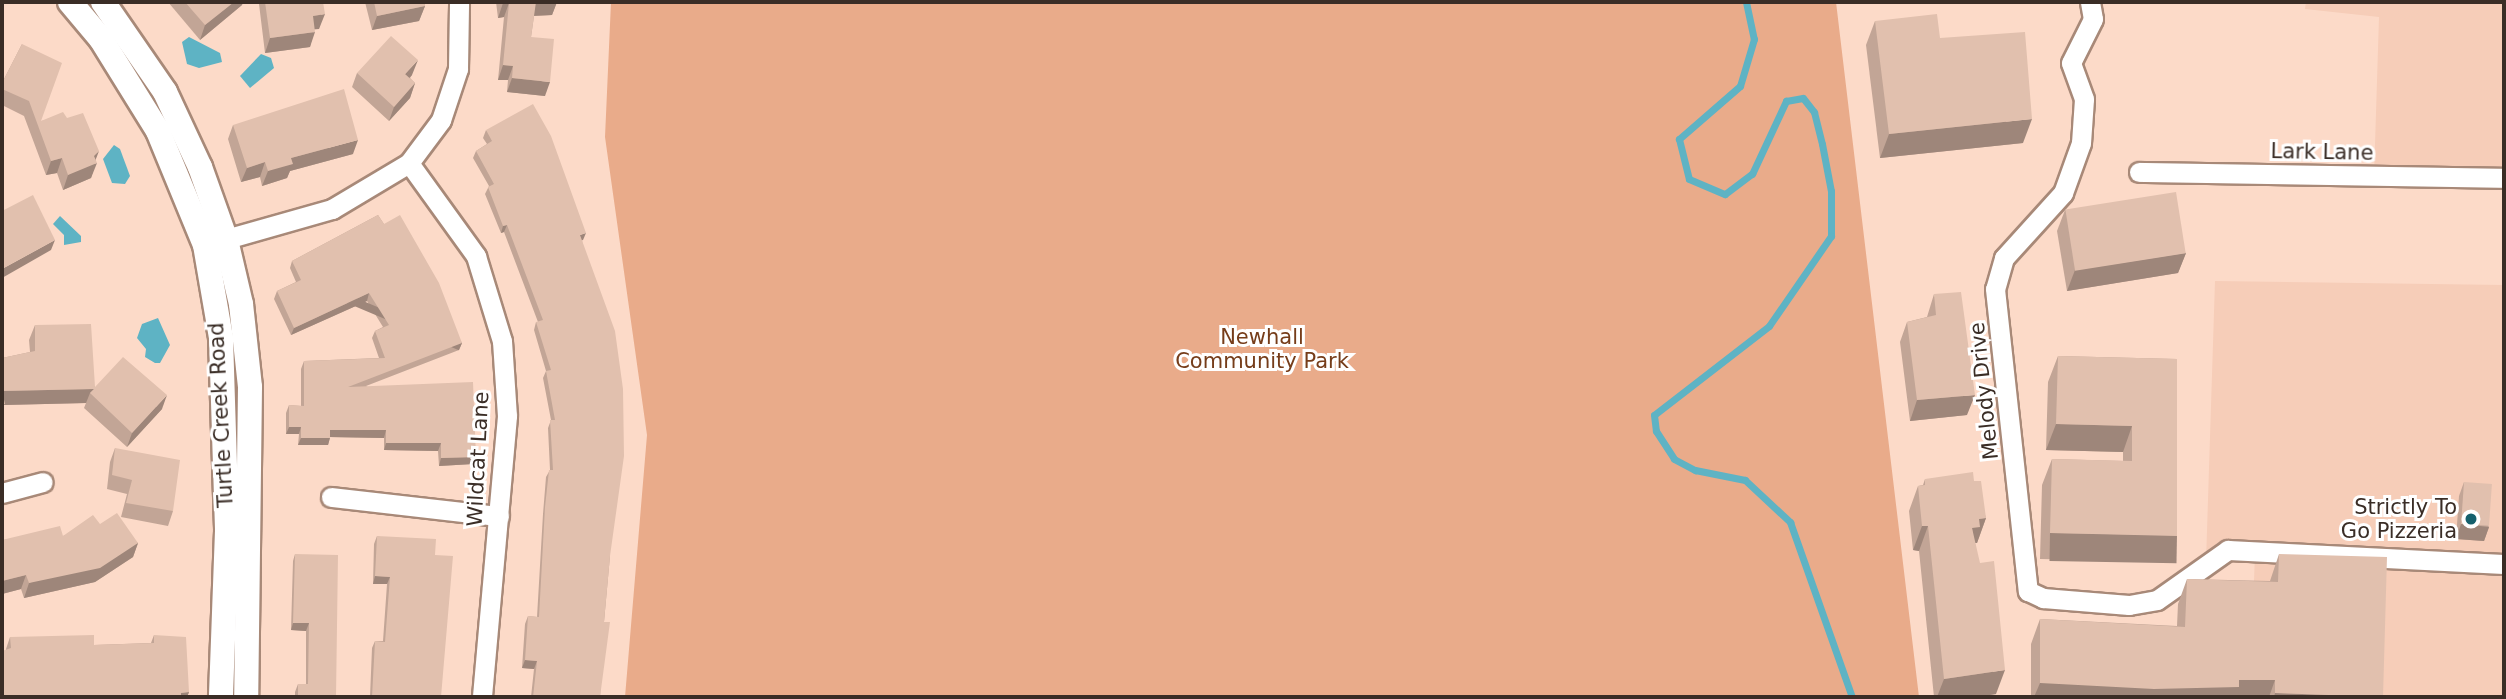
<!DOCTYPE html>
<html>
<head>
<meta charset="utf-8">
<style>
	body { margin:0 }
	#map { position:relative; width:2506px; height:699px; overflow:hidden; background:#fcdac8; font-family:"DejaVu Sans",sans-serif }
	div>[style] { position:absolute }
	.built>* { inset:0; background:#f6cdb8 }
	.green>* { inset:0; background:#e9ab8a }
	.water>* { inset:0; background:#5eb3c4 }
	.stream>* { height:7px; margin:-3.5px; padding:0 3.5px; transform-origin:3.5px; border-radius:3.5px; background:#5eb3c4 }
	.roads { filter:drop-shadow(2px 0 #a88978) drop-shadow(-2px 0 #a88978) drop-shadow(0 2px #a88978) drop-shadow(0 -2px #a88978) }
	.minor>* { height:19px; margin:-9.5px; padding:0 9.5px; transform-origin:9.5px; border-radius:9.5px; background:#fff }
	.tertiary>* { height:24px; margin:-12px; padding:0 12px; transform-origin:12px; border-radius:12px; background:#fff }
	.wall>* { inset:0; background:#c2a596 }
	.shaded-wall>* { inset:0; background:#9e867a; transform-origin:0 0 }
	.building>* { inset:0; background:#e1c0ae; transform-origin:0 0 }
	.dots>* { width:19px; height:19px; translate:-50% -50%; box-sizing:border-box; border:4px solid #fff; border-radius:50% }
	span { translate:-50% -50%; white-space:nowrap; text-align:center; line-height:1.15; -webkit-text-stroke:6px #fff; paint-order:stroke }
	.street-label { font-size:21px; color:#3a2d26 }
	.park-label { font-size:21px; color:#763d1a }
	.poi-label { font-size:21px; color:#3a2d26 }
	.right { translate:-100% -50%; text-align:right }
	.frame { position:absolute; inset:0; border:4px solid #3a2d26; pointer-events:none }
</style>
</head>
<body>
<div id="map">
	<div class="built">
		<div style="clip-path:polygon(2306px 2px,2504px 2px,2504px 179px,2374px 176px,2379px 17px,2305px 9px)"></div>
		<div style="clip-path:polygon(2215px 281px,2504px 285px,2504px 697px,2250px 697px,2255px 552px,2206px 562px)"></div>
	</div>
	<div class="green">
		<div style="clip-path:polygon(611px 2px,1836px 2px,1919px 697px,625px 697px,647px 435px,605px 137px)"></div>
	</div>
	<div class="water">
		<div style="clip-path:polygon(189px 37px,220px 53px,222px 62px,199px 68px,187px 64px,182px 42px)"></div>
		<div style="clip-path:polygon(261px 54px,271px 58px,274px 68px,250px 88px,240px 76px)"></div>
		<div style="clip-path:polygon(114px 145px,120px 149px,130px 176px,125px 184px,112px 183px,103px 159px)"></div>
		<div style="clip-path:polygon(60px 216px,81px 236px,81px 242px,64px 245px,64px 235px,53px 224px)"></div>
		<div style="clip-path:polygon(158px 318px,170px 345px,160px 363px,155px 363px,145px 357px,146px 349px,137px 338px,142px 324px)"></div>
	</div>
	<div class="stream">
		<div style="left:1746px;top:2px;width:38px;rotate:78deg"></div>
		<div style="left:1754px;top:39px;width:49px;rotate:106.6deg"></div>
		<div style="left:1740px;top:86px;width:81px;rotate:139deg"></div>
		<div style="left:1679px;top:139px;width:41px;rotate:76deg"></div>
		<div style="left:1689px;top:179px;width:39px;rotate:23deg"></div>
		<div style="left:1725px;top:194px;width:34px;rotate:-37deg"></div>
		<div style="left:1752px;top:174px;width:81px;rotate:-65deg"></div>
		<div style="left:1786px;top:101px;width:17px;rotate:-10deg"></div>
		<div style="left:1803px;top:98px;width:18px;rotate:52deg"></div>
		<div style="left:1814px;top:112px;width:33px;rotate:76deg"></div>
		<div style="left:1822px;top:144px;width:48px;rotate:79.2deg"></div>
		<div style="left:1831px;top:191px;width:45px;rotate:90deg"></div>
		<div style="left:1831px;top:236px;width:109px;rotate:124.6deg"></div>
		<div style="left:1769px;top:326px;width:145px;rotate:142.3deg"></div>
		<div style="left:1654px;top:415px;width:16px;rotate:83deg"></div>
		<div style="left:1656px;top:431px;width:33px;rotate:57deg"></div>
		<div style="left:1674px;top:459px;width:24px;rotate:28deg"></div>
		<div style="left:1695px;top:470px;width:51px;rotate:11.3deg"></div>
		<div style="left:1745px;top:480px;width:62px;rotate:43deg"></div>
		<div style="left:1790px;top:522px;width:186px;rotate:70.5deg"></div>
	</div>
	<div class="roads">
		<div class="minor">
			<div style="left:2090px;top:2px;width:17px;rotate:80deg"></div>
			<div style="left:2093px;top:19px;width:49px;rotate:116.6deg"></div>
			<div style="left:2071px;top:63px;width:38px;rotate:70deg"></div>
			<div style="left:2084px;top:99px;width:44px;rotate:93.9deg"></div>
			<div style="left:2081px;top:143px;width:53px;rotate:109.8deg"></div>
			<div style="left:2063px;top:193px;width:88px;rotate:132.2deg"></div>
			<div style="left:2004px;top:258px;width:32px;rotate:106deg"></div>
			<div style="left:1995px;top:289px;width:304px;rotate:83.8deg"></div>
			<div style="left:2028px;top:591px;width:17px;rotate:25deg"></div>
			<div style="left:2043px;top:598px;width:86px;rotate:4.7deg"></div>
			<div style="left:2129px;top:605px;width:28px;rotate:-10deg"></div>
			<div style="left:2157px;top:600px;width:87px;rotate:-35.2deg"></div>
			<div style="left:2228px;top:550px;width:276px;rotate:2.9deg"></div>
			<div style="left:409px;top:163px;width:115px;rotate:54.2deg"></div>
			<div style="left:476px;top:256px;width:89px;rotate:73deg"></div>
			<div style="left:502px;top:341px;width:75px;rotate:86.2deg"></div>
			<div style="left:507px;top:416px;width:282px;rotate:95.1deg"></div>
			<div style="left:2139px;top:172px;width:365px;rotate:0.9deg"></div>
			<div style="left:212px;top:243px;width:125px;rotate:-15.8deg"></div>
			<div style="left:332px;top:209px;width:90px;rotate:-30.9deg"></div>
			<div style="left:409px;top:163px;width:54px;rotate:-53.3deg"></div>
			<div style="left:441px;top:120px;width:54px;rotate:-71.6deg"></div>
			<div style="left:458px;top:69px;width:67px;rotate:-89.1deg"></div>
			<div style="left:2px;top:493px;width:42px;rotate:-15deg"></div>
			<div style="left:331px;top:497px;width:169px;rotate:6.5deg"></div>
		</div>
		<div class="tertiary">
			<div style="left:70px;top:2px;width:48px;rotate:50deg"></div>
			<div style="left:101px;top:39px;width:108px;rotate:58.2deg"></div>
			<div style="left:158px;top:131px;width:123px;rotate:67.6deg"></div>
			<div style="left:205px;top:245px;width:94px;rotate:80.2deg"></div>
			<div style="left:221px;top:338px;width:193px;rotate:88.2deg"></div>
			<div style="left:227px;top:531px;width:166px;rotate:92.1deg"></div>
			<div style="left:103px;top:2px;width:109px;rotate:55.4deg"></div>
			<div style="left:165px;top:92px;width:83px;rotate:65deg"></div>
			<div style="left:200px;top:167px;width:77px;rotate:70.4deg"></div>
			<div style="left:226px;top:240px;width:66px;rotate:76.8deg"></div>
			<div style="left:241px;top:304px;width:83px;rotate:83.8deg"></div>
			<div style="left:250px;top:387px;width:310px;rotate:90.7deg"></div>
		</div>
	</div>
	<div class="wall">
		<div style="clip-path:polygon(168px 2px,243px 2px,242px 5px,200px 40px)"></div>
		<div style="clip-path:polygon(259px 2px,323px 2px,319px 29px,314px 29px,310px 47px,265px 53px,259px 4px)"></div>
		<div style="clip-path:polygon(365px 2px,424px 2px,425px 6px,419px 21px,372px 30px)"></div>
		<div style="clip-path:polygon(496px 2px,557px 2px,552px 15px,534px 16px,531px 37px,545px 96px,507px 92px,508px 80px,498px 80px,504px 17px,498px 18px)"></div>
		<div style="clip-path:polygon(1875px 21px,1940px 38px,2023px 143px,1880px 158px,1866px 45px)"></div>
		<div style="clip-path:polygon(22px 44px,41px 121px,67px 118px,96px 161px,91px 178px,63px 190px,57px 173px,46px 175px,24px 116px,2px 105px,2px 83px)"></div>
		<div style="clip-path:polygon(357px 73px,412px 75px,410px 78px,415px 83px,410px 98px,389px 121px,352px 87px)"></div>
		<div style="clip-path:polygon(233px 125px,353px 154px,290px 171px,287px 178px,262px 186px,260px 177px,241px 182px,228px 139px)"></div>
		<div style="clip-path:polygon(486px 130px,583px 240px,582px 240px,610px 556px,604px 622px,600px 697px,531px 697px,534px 669px,522px 668px,525px 624px,528px 616px,537px 617px,543px 514px,546px 477px,550px 470px,548px 428px,551px 420px,543px 378px,546px 371px,534px 330px,536px 322px,538px 322px,504px 232px,501px 233px,485px 194px,489px 186px,473px 158px,476px 151px,487px 144px,483px 138px)"></div>
		<div style="clip-path:polygon(2065px 210px,2186px 253px,2178px 273px,2067px 291px,2057px 231px)"></div>
		<div style="clip-path:polygon(378px 215px,462px 343px,459px 350px,366px 386px,476px 457px,473px 464px,439px 466px,438px 451px,384px 450px,384px 438px,330px 437px,328px 445px,298px 445px,299px 434px,286px 434px,286px 413px,289px 405px,301px 406px,301px 369px,304px 361px,379px 358px,372px 338px,375px 331px,383px 327px,367px 301px,291px 335px,274px 299px,277px 291px,296px 282px,290px 268px,292px 261px)"></div>
		<div style="clip-path:polygon(1934px 294px,1967px 415px,1910px 421px,1900px 342px,1907px 322px,1927px 317px)"></div>
		<div style="clip-path:polygon(35px 325px,95px 387px,162px 409px,127px 447px,84px 408px,86px 403px,4px 405px,2px 358px,30px 352px,29px 340px)"></div>
		<div style="clip-path:polygon(2058px 356px,2177px 359px,2177px 536px,2168px 562px,2040px 559px,2042px 485px,2052px 459px,2123px 461px,2123px 452px,2046px 450px,2048px 382px)"></div>
		<div style="clip-path:polygon(115px 448px,173px 511px,168px 526px,121px 517px,127px 494px,107px 489px,110px 462px)"></div>
		<div style="clip-path:polygon(1925px 479px,1974px 481px,1986px 518px,1977px 543px,1975px 543px,1996px 694px,1977px 697px,1934px 697px,1919px 551px,1913px 550px,1909px 511px,1918px 486px,1923px 485px)"></div>
		<div style="clip-path:polygon(2464px 482px,2489px 527px,2484px 541px,2456px 539px,2459px 496px)"></div>
		<div style="clip-path:polygon(100px 524px,138px 543px,133px 557px,95px 582px,24px 598px,21px 589px,2px 594px,2px 540px,63px 536px)"></div>
		<div style="clip-path:polygon(377px 536px,435px 555px,441px 697px,370px 697px,372px 648px,375px 641px,383px 641px,387px 584px,373px 584px,374px 544px)"></div>
		<div style="clip-path:polygon(295px 554px,336px 697px,295px 697px,295px 692px,298px 684px,306px 684px,306px 631px,291px 630px,293px 561px)"></div>
		<div style="clip-path:polygon(2279px 554px,2383px 697px,2031px 697px,2031px 644px,2040px 619px,2177px 626px,2178px 604px,2187px 579px,2270px 581px)"></div>
		<div style="clip-path:polygon(154px 635px,189px 692px,187px 697px,2px 697px,6px 649px,10px 637px,94px 645px,151px 643px)"></div>
	</div>
	<div class="shaded-wall">
		<div style="clip-path:polygon(234px 2px,243px 2px,242px 5px,200px 40px,205px 25px)"></div>
		<div style="clip-path:polygon(536px 2px,557px 2px,552px 15px,530px 16px)"></div>
		<div style="clip-path:polygon(503px 3px,509px 3px,504px 17px,498px 18px)"></div>
		<div style="clip-path:polygon(425px 6px,419px 21px,372px 30px,377px 16px)"></div>
		<div style="clip-path:polygon(325px 14px,319px 29px,307px 30px,313px 16px)"></div>
		<div style="clip-path:polygon(315px 32px,310px 47px,265px 53px,270px 38px)"></div>
		<div style="clip-path:polygon(418px 60px,412px 75px,400px 88px,405px 74px)"></div>
		<div style="clip-path:polygon(503px 65px,513px 66px,508px 80px,498px 80px)"></div>
		<div style="clip-path:polygon(512px 78px,550px 82px,545px 96px,507px 92px)"></div>
		<div style="clip-path:polygon(415px 83px,410px 98px,389px 121px,394px 107px)"></div>
		<div style="clip-path:polygon(2032px 119px,2023px 143px,1880px 158px,1889px 134px)"></div>
		<div style="clip-path:polygon(358px 140px,353px 154px,290px 171px,287px 178px,262px 186px,268px 171px,291px 158px)"></div>
		<div style="clip-path:polygon(99px 151px,94px 164px,97px 163px,91px 178px,63px 190px,68px 175px)"></div>
		<div style="clip-path:polygon(62px 158px,57px 173px,46px 175px,51px 161px)"></div>
		<div style="clip-path:polygon(265px 162px,260px 177px,241px 182px,247px 168px)"></div>
		<div style="clip-path:polygon(507px 225px,504px 232px,501px 233px,503px 226px)"></div>
		<div style="clip-path:polygon(586px 233px,583px 240px,577px 242px,580px 235px)"></div>
		<div style="clip-path:polygon(55px 240px,51px 250px,2px 278px,2px 269px)"></div>
		<div style="clip-path:polygon(2186px 253px,2178px 273px,2067px 291px,2075px 270px)"></div>
		<div style="clip-path:polygon(369px 293px,367px 301px,291px 335px,294px 328px)"></div>
		<div style="left:462px;top:343px;width:8px;height:122px;rotate:113deg"></div>
		<div style="clip-path:polygon(94px 389px,90px 393px,86px 403px,4px 405px,2px 413px,2px 391px)"></div>
		<div style="clip-path:polygon(167px 395px,162px 409px,127px 447px,132px 433px)"></div>
		<div style="clip-path:polygon(1975px 395px,1967px 415px,1910px 421px,1917px 400px)"></div>
		<div style="clip-path:polygon(2056px 424px,2132px 426px,2123px 452px,2046px 450px)"></div>
		<div style="clip-path:polygon(289px 427px,301px 427px,299px 434px,286px 434px)"></div>
		<div style="clip-path:polygon(330px 430px,386px 430px,384px 438px,328px 437px)"></div>
		<div style="clip-path:polygon(301px 438px,330px 438px,328px 445px,298px 445px)"></div>
		<div style="clip-path:polygon(386px 443px,441px 443px,438px 451px,384px 450px)"></div>
		<div style="clip-path:polygon(476px 457px,473px 464px,439px 466px,441px 458px)"></div>
		<div style="clip-path:polygon(1986px 518px,1977px 543px,1974px 543px,1972px 528px,1979px 519px)"></div>
		<div style="clip-path:polygon(2461px 524px,2489px 527px,2484px 541px,2456px 539px)"></div>
		<div style="clip-path:polygon(1922px 526px,1928px 526px,1919px 551px,1913px 550px)"></div>
		<div style="left:2050px;top:533px;width:127px;height:28px;rotate:1deg"></div>
		<div style="clip-path:polygon(138px 543px,133px 557px,95px 582px,24px 598px,29px 583px)"></div>
		<div style="clip-path:polygon(26px 575px,21px 589px,2px 594px,2px 581px)"></div>
		<div style="clip-path:polygon(375px 576px,390px 577px,387px 584px,373px 584px)"></div>
		<div style="clip-path:polygon(293px 623px,309px 623px,306px 631px,291px 630px)"></div>
		<div style="clip-path:polygon(525px 660px,537px 661px,534px 669px,522px 668px)"></div>
		<div style="clip-path:polygon(2005px 670px,1996px 694px,1977px 697px,1937px 697px,1944px 679px)"></div>
		<div style="clip-path:polygon(2239px 680px,2275px 680px,2269px 697px,2034px 697px,2040px 683px)"></div>
		<div style="clip-path:polygon(189px 692px,187px 697px,179px 697px,181px 693px)"></div>
		<div style="clip-path:polygon(2275px 693px,2383px 697px,2274px 697px)"></div>
	</div>
	<div class="building">
		<div style="clip-path:polygon(185px 2px,234px 2px,205px 25px)"></div>
		<div style="clip-path:polygon(265px 2px,323px 2px,325px 14px,313px 16px,315px 32px,270px 38px)"></div>
		<div style="clip-path:polygon(374px 2px,424px 2px,425px 6px,377px 16px)"></div>
		<div style="clip-path:polygon(503px 2px,536px 2px,531px 37px,554px 39px,550px 82px,512px 78px,513px 66px,503px 65px,509px 3px,503px 3px)"></div>
		<div style="clip-path:polygon(1937px 14px,1940px 38px,2025px 32px,2032px 119px,1889px 134px,1875px 21px)"></div>
		<div style="clip-path:polygon(391px 36px,418px 60px,405px 74px,415px 83px,394px 107px,357px 73px)"></div>
		<div style="clip-path:polygon(22px 44px,62px 63px,41px 121px,63px 112px,67px 118px,83px 113px,99px 151px,94px 156px,97px 163px,68px 175px,62px 158px,51px 161px,29px 101px,2px 89px,2px 83px)"></div>
		<div style="clip-path:polygon(344px 89px,358px 140px,291px 158px,293px 164px,268px 171px,265px 162px,247px 168px,233px 125px)"></div>
		<div style="clip-path:polygon(533px 104px,551px 136px,586px 233px,580px 235px,615px 331px,623px 389px,624px 456px,610px 556px,604px 622px,610px 622px,600px 697px,533px 697px,537px 661px,525px 660px,528px 616px,539px 617px,545px 507px,549px 470px,553px 470px,550px 420px,555px 420px,546px 371px,551px 370px,536px 322px,543px 320px,507px 225px,503px 226px,488px 187px,494px 184px,476px 151px,492px 141px,486px 130px)"></div>
		<div style="left:2176px;top:192px;width:62px;height:112px;rotate:81deg"></div>
		<div style="clip-path:polygon(33px 195px,55px 240px,2px 269px,2px 211px)"></div>
		<div style="clip-path:polygon(378px 215px,384px 224px,400px 215px,439px 283px,462px 343px,348px 387px,473px 382px,476px 457px,441px 458px,441px 443px,386px 443px,386px 430px,330px 430px,330px 438px,301px 438px,301px 427px,289px 427px,289px 405px,304px 406px,304px 361px,385px 358px,375px 331px,389px 325px,369px 293px,294px 328px,277px 291px,301px 280px,292px 261px)"></div>
		<div style="clip-path:polygon(1961px 292px,1975px 395px,1917px 400px,1907px 322px,1936px 315px,1934px 294px)"></div>
		<div style="clip-path:polygon(91px 324px,95px 387px,123px 357px,167px 395px,132px 433px,90px 393px,94px 389px,2px 391px,5px 404px,2px 405px,2px 358px,35px 351px,35px 325px)"></div>
		<div style="clip-path:polygon(2058px 356px,2177px 359px,2177px 536px,2050px 533px,2052px 459px,2132px 461px,2132px 426px,2056px 424px)"></div>
		<div style="clip-path:polygon(115px 448px,180px 460px,173px 511px,126px 503px,132px 480px,112px 475px)"></div>
		<div style="clip-path:polygon(1973px 472px,1974px 481px,1981px 481px,1986px 518px,1979px 519px,1980px 527px,1972px 528px,1980px 563px,1994px 561px,2005px 670px,1944px 679px,1928px 526px,1922px 526px,1918px 486px,1925px 485px,1925px 479px)"></div>
		<div style="left:2464px;top:482px;width:28px;height:42px;rotate:4deg"></div>
		<div style="clip-path:polygon(117px 513px,138px 543px,100px 568px,29px 583px,26px 575px,2px 581px,2px 540px,60px 526px,63px 536px,93px 515px,100px 524px)"></div>
		<div style="clip-path:polygon(377px 536px,436px 539px,435px 555px,453px 556px,441px 697px,372px 697px,375px 641px,385px 642px,390px 577px,375px 576px)"></div>
		<div style="clip-path:polygon(295px 554px,338px 555px,336px 697px,298px 697px,298px 684px,308px 684px,309px 623px,293px 623px)"></div>
		<div style="clip-path:polygon(2279px 554px,2387px 557px,2383px 697px,2275px 693px,2275px 680px,2239px 680px,2239px 687px,2154px 689px,2040px 683px,2040px 619px,2185px 627px,2187px 579px,2278px 582px)"></div>
		<div style="clip-path:polygon(94px 635px,94px 645px,154px 643px,154px 635px,186px 637px,189px 692px,181px 693px,181px 697px,2px 697px,2px 651px,11px 648px,10px 637px)"></div>
	</div>
	<div class="dots">
		<div style="left:2471px;top:519px;background:#15606d"></div>
	</div>
	<div class="street-label">
		<span style="left:2322px;top:152px;rotate:1deg">Lark Lane</span>
		<span style="left:1984px;top:391px;rotate:-96deg">Melody Drive</span>
		<span style="left:221px;top:415px;rotate:-93deg">Turtle Creek Road</span>
		<span style="left:478px;top:459px;rotate:-87deg">Wildcat Lane</span>
	</div>
	<div class="park-label">
		<span style="left:1262px;top:349px">Newhall<br>Community Park</span>
	</div>
	<div class="poi-label">
		<span class="right" style="left:2457px;top:519px">Strictly To<br>Go Pizzeria</span>
	</div>
	<div class="frame"></div>
</div>
</body>
</html>
